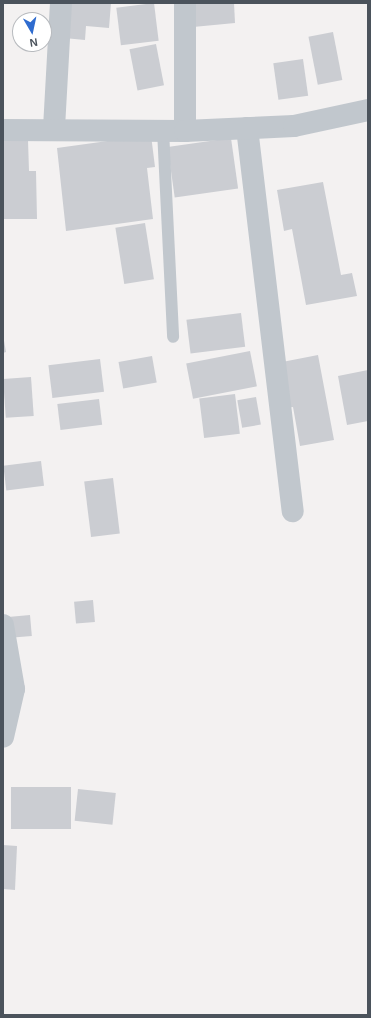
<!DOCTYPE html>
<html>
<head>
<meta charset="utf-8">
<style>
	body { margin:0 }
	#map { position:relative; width:371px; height:1018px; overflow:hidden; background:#f3f1f1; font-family:Arial,sans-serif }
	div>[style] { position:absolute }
	.building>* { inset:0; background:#cbcdd2; transform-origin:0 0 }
	.service>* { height:12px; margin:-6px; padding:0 6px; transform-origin:6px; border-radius:6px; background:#c1c7cd }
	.minor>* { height:22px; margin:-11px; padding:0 11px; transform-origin:11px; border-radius:11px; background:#c1c7cd }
	.tertiary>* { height:22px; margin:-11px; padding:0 11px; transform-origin:11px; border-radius:11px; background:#c1c7cd }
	span { translate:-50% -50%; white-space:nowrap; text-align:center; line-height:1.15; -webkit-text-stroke:4px #fff; paint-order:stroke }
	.frame { position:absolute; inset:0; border:4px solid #4b535c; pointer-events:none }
	.north { position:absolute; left:12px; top:12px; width:40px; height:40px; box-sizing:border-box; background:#fff; border:1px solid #b7babe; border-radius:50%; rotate:171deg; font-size:11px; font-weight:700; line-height:16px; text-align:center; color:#4b535c }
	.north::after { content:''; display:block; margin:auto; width:14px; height:18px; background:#2f6ccf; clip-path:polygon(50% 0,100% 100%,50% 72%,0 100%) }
</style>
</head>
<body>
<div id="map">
	<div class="building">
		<div style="clip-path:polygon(67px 3px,111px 3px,109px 28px,86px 26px,85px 40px,64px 38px)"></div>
		<div style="left:154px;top:3px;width:38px;height:38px;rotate:83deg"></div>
		<div style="clip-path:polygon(190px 3px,234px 3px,235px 23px,193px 27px)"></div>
		<div style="left:333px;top:32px;width:49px;height:25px;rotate:79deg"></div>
		<div style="left:156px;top:44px;width:42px;height:27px;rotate:79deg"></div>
		<div style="left:303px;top:59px;width:37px;height:30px;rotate:82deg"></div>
		<div style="clip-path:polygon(151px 135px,155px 167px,147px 168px,153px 219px,66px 231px,57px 148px)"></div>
		<div style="left:231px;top:138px;width:51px;height:64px;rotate:82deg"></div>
		<div style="clip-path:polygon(3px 140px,28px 140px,29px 171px,36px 171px,37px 219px,3px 219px)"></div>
		<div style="clip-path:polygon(323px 182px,341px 275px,352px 273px,357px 296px,306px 305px,292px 229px,284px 231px,277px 190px)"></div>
		<div style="left:145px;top:223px;width:57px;height:30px;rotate:81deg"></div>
		<div style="left:241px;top:313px;width:34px;height:55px;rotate:83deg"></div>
		<div style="clip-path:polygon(3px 335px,6px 352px,3px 353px)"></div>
		<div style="left:250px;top:351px;width:36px;height:65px;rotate:79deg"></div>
		<div style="clip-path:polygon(318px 355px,334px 440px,300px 446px,293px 407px,285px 408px,277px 363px)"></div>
		<div style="left:152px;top:356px;width:27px;height:34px;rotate:80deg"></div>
		<div style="left:100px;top:359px;width:33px;height:52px;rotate:83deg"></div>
		<div style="clip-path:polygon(368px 370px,368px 421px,347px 425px,338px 376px)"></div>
		<div style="left:31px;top:377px;width:39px;height:28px;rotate:86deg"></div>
		<div style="left:235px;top:394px;width:40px;height:36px;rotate:83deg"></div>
		<div style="left:256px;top:397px;width:28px;height:19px;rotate:80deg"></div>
		<div style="left:99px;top:399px;width:26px;height:42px;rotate:83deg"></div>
		<div style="left:41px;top:461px;width:25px;height:38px;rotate:83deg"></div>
		<div style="left:113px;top:478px;width:56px;height:29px;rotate:83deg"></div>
		<div style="left:93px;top:600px;width:22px;height:19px;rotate:85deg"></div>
		<div style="left:30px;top:615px;width:21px;height:22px;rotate:85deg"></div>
		<div style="left:11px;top:787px;width:60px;height:42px"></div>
		<div style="left:78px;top:789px;width:38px;height:32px;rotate:6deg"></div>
		<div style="clip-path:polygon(3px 845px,17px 846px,15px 890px,3px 889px)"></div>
	</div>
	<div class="service">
		<div style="left:163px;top:130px;width:207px;rotate:87.2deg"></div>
	</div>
	<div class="minor">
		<div style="left:54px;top:128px;width:125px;rotate:-86.8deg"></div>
		<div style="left:247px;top:128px;width:386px;rotate:83.2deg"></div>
		<div style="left:185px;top:131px;width:128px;rotate:-90deg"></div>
		<div style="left:3px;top:625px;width:65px;rotate:80.2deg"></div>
		<div style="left:14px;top:689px;width:49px;rotate:102.9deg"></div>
	</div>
	<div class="tertiary">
		<div style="left:3px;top:130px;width:182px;rotate:0.3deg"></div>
		<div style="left:185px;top:131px;width:109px;rotate:-2.6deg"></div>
		<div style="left:294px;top:126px;width:76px;rotate:-12.2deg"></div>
	</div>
	<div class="frame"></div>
	<div class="north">N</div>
</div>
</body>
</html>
